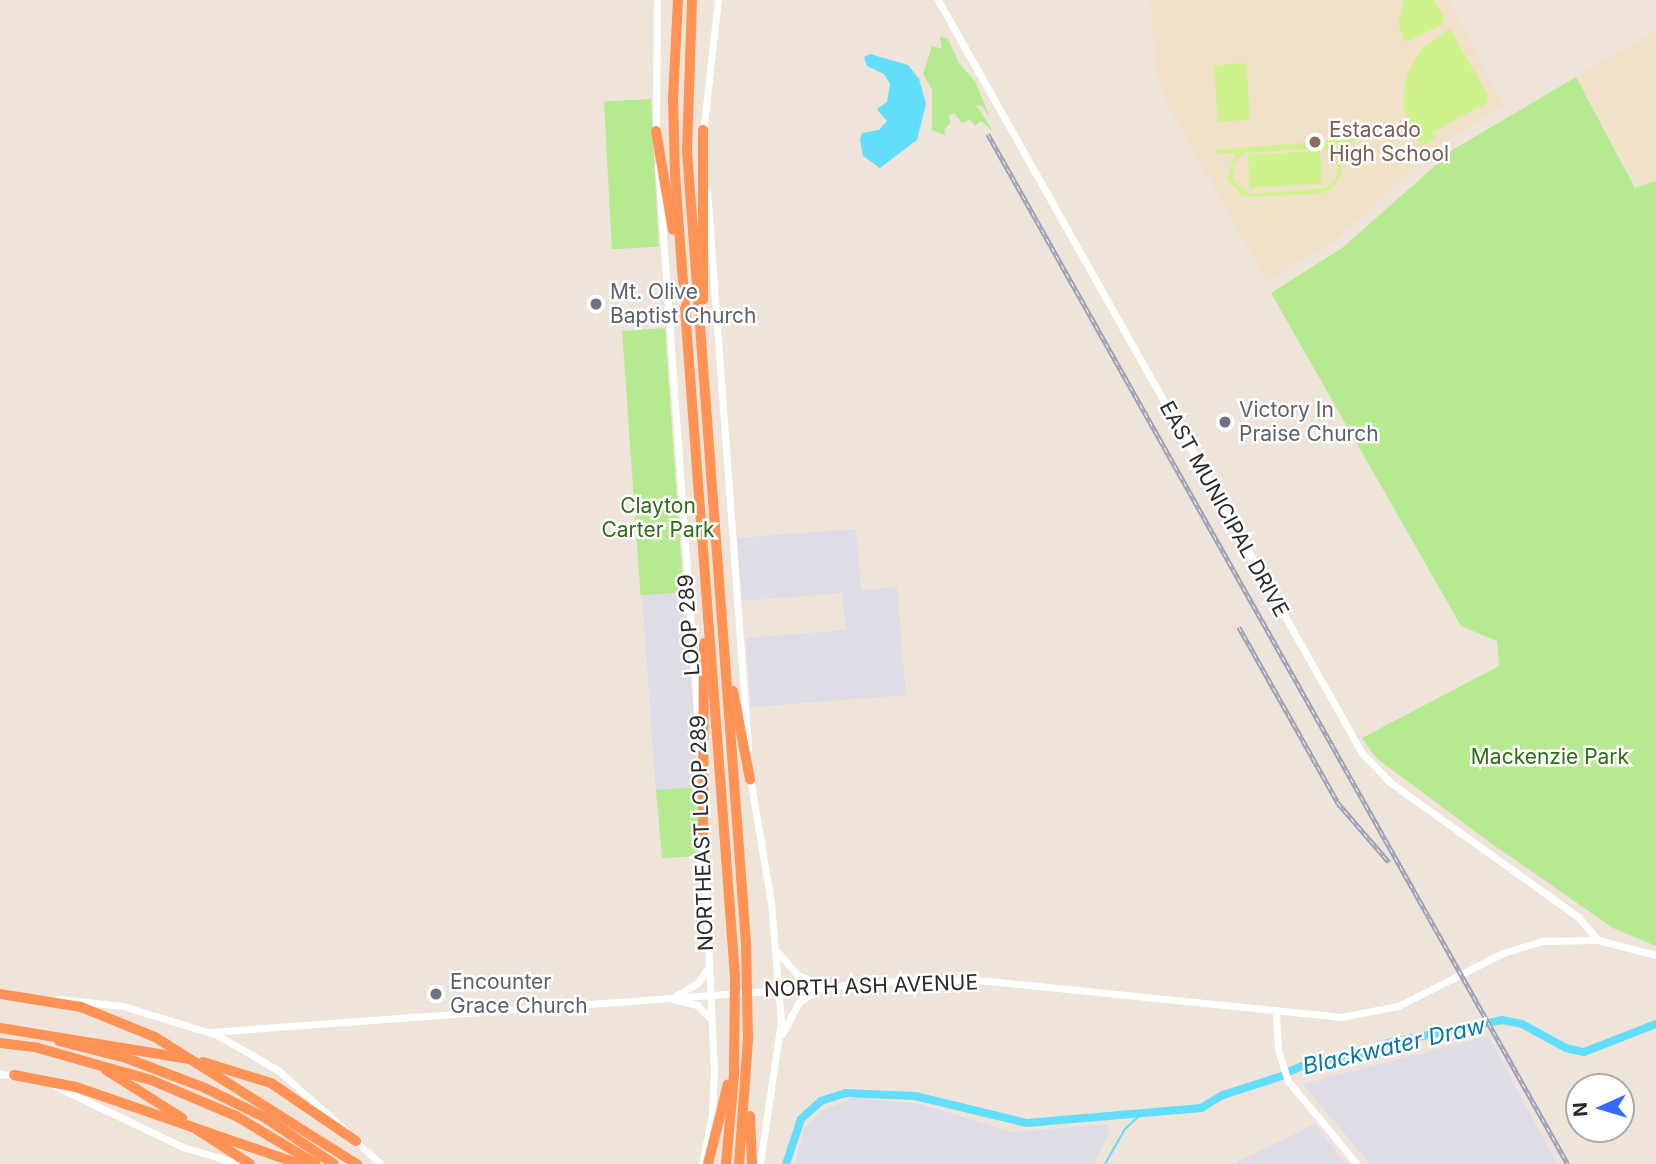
<!DOCTYPE html>
<html>
<head>
<meta charset="utf-8">
<style>
	body { margin:0 }
	#map { position:relative; width:1656px; height:1164px; overflow:hidden; background:#eee4da; font-family:Inter,sans-serif }
	div>[style] { position:absolute }
	.industrial>* { inset:0; background:#dedce5; transform-origin:0 0 }
	.education>* { inset:0; background:#f1e1c8 }
	.green>* { inset:0; background:#b6ea91; transform-origin:0 0 }
	.pitch>* { inset:0; background:#cef28c; transform-origin:0 0 }
	.water>* { inset:0; background:#62ddfb }
	.stream>* { height:2px; margin:-1px; padding:0 1px; transform-origin:1px; border-radius:1px; background:#62ddfb }
	.river>* { height:8px; margin:-4px; padding:0 4px; transform-origin:4px; border-radius:4px; background:#62ddfb }
	.secondary>* { height:7px; margin:-3.5px; padding:0 3.5px; transform-origin:3.5px; border-radius:3.5px; background:#fff }
	.highway>* { height:10px; margin:-5px; padding:0 5px; transform-origin:5px; border-radius:5px; background:#ff9254 }
	.rail>* { height:4.5px; margin-top:-2.25px; transform-origin:0; background:repeating-linear-gradient(90deg,#fff 0 5px,#9da2b6 0 10px); box-sizing:border-box; border-block:2px solid #9da2b6 }
	.dots>* { width:19px; height:19px; translate:-50% -50%; box-sizing:border-box; border:4px solid #fff; border-radius:50% }
	span { translate:-50% -50%; white-space:nowrap; text-align:center; line-height:1.15; -webkit-text-stroke:5px #fff; paint-order:stroke }
	.education-label { font-size:21px; color:#785e54 }
	.left { translate:0 -50%; text-align:left }
	.worship-label { font-size:21px; color:#5b616d }
	.park-label { font-size:21px; color:#2c6f13 }
	.street-label { font-size:21px; color:#2a2a2a }
	.water-label { font-size:23px; color:#007aa8; font-style:italic }
	.north { position:absolute; left:1565px; top:1073px; width:70px; height:70px; box-sizing:border-box; background:#fff; border:2px solid #aaa; border-radius:50%; rotate:266deg; font-size:19px; font-weight:700; line-height:28px; text-align:center; color:#2a2a2a }
	.north::after { content:''; display:block; margin:auto; width:24px; height:32px; background:#366aff; clip-path:polygon(50% 0,100% 100%,50% 72%,0 100%) }
</style>
</head>
<body>
<div id="map">
	<div class="industrial">
		<div style="clip-path:polygon(856px 529px,861px 590px,897px 587px,906px 695px,751px 707px,746px 638px,846px 630px,842px 593px,742px 601px,737px 538px)"></div>
		<div style="left:685px;top:592px;width:196px;height:43px;rotate:86deg"></div>
		<div style="clip-path:polygon(1489px 1036px,1557px 1164px,1370px 1164px,1303px 1084px)"></div>
		<div style="clip-path:polygon(855px 1097px,920px 1104px,1012px 1132px,1107px 1124px,1109px 1132px,1094px 1164px,795px 1164px,804px 1129px,822px 1111px)"></div>
		<div style="clip-path:polygon(1315px 1124px,1346px 1164px,1233px 1164px)"></div>
	</div>
	<div class="education">
		<div style="clip-path:polygon(1150px 0,1448px 0,1504px 105px,1436px 147px,1336px 240px,1266px 281px,1166px 102px,1156px 68px)"></div>
		<div style="clip-path:polygon(1656px 31px,1656px 181px,1639px 190px,1576px 77px)"></div>
	</div>
	<div class="green">
		<div style="clip-path:polygon(940px 36px,948px 39px,959px 63px,975px 81px,990px 118px,982px 106px,976px 105px,994px 132px,981px 121px,975px 126px,970px 120px,962px 123px,954px 113px,948px 116px,951px 122px,944px 130px,946px 136px,932px 130px,932px 90px,923px 74px,932px 46px,942px 49px)"></div>
		<div style="clip-path:polygon(1576px 77px,1635px 188px,1656px 181px,1656px 946px,1613px 928px,1488px 841px,1376px 758px,1362px 738px,1499px 666px,1497px 641px,1461px 626px,1271px 293px,1342px 248px,1454px 149px)"></div>
		<div style="left:651px;top:99px;width:148px;height:47px;rotate:87deg"></div>
		<div style="left:665px;top:328px;width:265px;height:43px;rotate:86deg"></div>
		<div style="clip-path:polygon(699px 787px,699px 856px,662px 858px,656px 790px)"></div>
	</div>
	<div class="pitch">
		<div style="clip-path:polygon(1404px 0,1434px 0,1444px 18px,1442px 25px,1405px 42px,1398px 23px)"></div>
		<div style="clip-path:polygon(1450px 29px,1488px 95px,1485px 104px,1432px 132px,1435px 138px,1421px 146px,1403px 107px,1406px 76px,1421px 49px)"></div>
		<div style="left:1246px;top:63px;width:57px;height:32px;rotate:86deg"></div>
		<div style="clip-path:polygon(evenodd,1353px 139px,1354px 144px,1331px 146px,1341px 158px,1342px 174px,1333px 188px,1319px 194px,1243px 197px,1227px 179px,1235px 153px,1217px 154px,1216px 150px,1353px 139px,1322px 148px,1333px 155px,1338px 167px,1335px 180px,1325px 188px,1251px 194px,1233px 181px,1233px 165px,1244px 153px,1322px 148px)"></div>
		<div style="left:1320px;top:151px;width:33px;height:72px;rotate:87deg"></div>
	</div>
	<div class="water">
		<div style="clip-path:polygon(870px 54px,908px 65px,919px 79px,926px 104px,917px 140px,880px 168px,863px 156px,860px 140px,862px 133px,879px 130px,887px 121px,877px 109px,887px 102px,890px 84px,884px 74px,867px 66px,864px 57px)"></div>
	</div>
	<div class="stream">
		<div style="left:1105px;top:1164px;width:40px;rotate:-60.3deg"></div>
		<div style="left:1125px;top:1129px;width:25px;rotate:-43deg"></div>
	</div>
	<div class="river">
		<div style="left:1288px;top:1072px;width:23px;rotate:-23deg"></div>
		<div style="left:1309px;top:1063px;width:61px;rotate:-10.4deg"></div>
		<div style="left:1369px;top:1052px;width:21px;rotate:-25deg"></div>
		<div style="left:1388px;top:1043px;width:116px;rotate:-11.4deg"></div>
		<div style="left:1502px;top:1020px;width:20px;rotate:11deg"></div>
		<div style="left:1522px;top:1024px;width:50px;rotate:28.6deg"></div>
		<div style="left:1566px;top:1048px;width:18px;rotate:13deg"></div>
		<div style="left:1584px;top:1052px;width:77px;rotate:-21.3deg"></div>
		<div style="left:786px;top:1164px;width:47px;rotate:-71.6deg"></div>
		<div style="left:801px;top:1119px;width:27px;rotate:-42deg"></div>
		<div style="left:821px;top:1101px;width:25px;rotate:-18deg"></div>
		<div style="left:845px;top:1093px;width:70px;rotate:2.5deg"></div>
		<div style="left:915px;top:1096px;width:115px;rotate:13.6deg"></div>
		<div style="left:1027px;top:1123px;width:175px;rotate:-4.9deg"></div>
		<div style="left:1201px;top:1108px;width:26px;rotate:-31deg"></div>
		<div style="left:1223px;top:1095px;width:62px;rotate:-17.9deg"></div>
	</div>
	<div class="secondary">
		<div style="left:938px;top:0;width:864px;rotate:60.62deg"></div>
		<div style="left:1362px;top:753px;width:42px;rotate:46deg"></div>
		<div style="left:1391px;top:783px;width:230px;rotate:35.6deg"></div>
		<div style="left:1578px;top:917px;width:30px;rotate:49deg"></div>
		<div style="left:703px;top:133px;width:134px;rotate:-83.6deg"></div>
		<div style="left:656px;top:136px;width:136px;rotate:-89.6deg"></div>
		<div style="left:658px;top:165px;width:576px;rotate:85.92deg"></div>
		<div style="left:707px;top:190px;width:560px;rotate:85.8deg"></div>
		<div style="left:750px;top:777px;width:127px;rotate:80.5deg"></div>
		<div style="left:771px;top:902px;width:119px;rotate:85.2deg"></div>
		<div style="left:781px;top:1021px;width:145px;rotate:98.4deg"></div>
		<div style="left:775px;top:949px;width:35px;rotate:49deg"></div>
		<div style="left:798px;top:975px;width:27px;rotate:24deg"></div>
		<div style="left:823px;top:986px;width:29px;rotate:146deg"></div>
		<div style="left:799px;top:1002px;width:36px;rotate:118deg"></div>
		<div style="left:677px;top:995px;width:24px;rotate:-30deg"></div>
		<div style="left:698px;top:983px;width:15px;rotate:-58deg"></div>
		<div style="left:58px;top:999px;width:65px;rotate:6.1deg"></div>
		<div style="left:123px;top:1006px;width:98px;rotate:17.1deg"></div>
		<div style="left:217px;top:1035px;width:72px;rotate:30.1deg"></div>
		<div style="left:279px;top:1071px;width:89px;rotate:41.8deg"></div>
		<div style="left:673px;top:999px;width:25px;rotate:14deg"></div>
		<div style="left:697px;top:1005px;width:16px;rotate:45deg"></div>
		<div style="left:1276px;top:1013px;width:36px;rotate:87deg"></div>
		<div style="left:1278px;top:1049px;width:34px;rotate:73deg"></div>
		<div style="left:1288px;top:1081px;width:108px;rotate:50.3deg"></div>
		<div style="left:210px;top:1032px;width:707px;rotate:-4.22deg"></div>
		<div style="left:915px;top:980px;width:63px"></div>
		<div style="left:978px;top:980px;width:365px;rotate:5.8deg"></div>
		<div style="left:1341px;top:1017px;width:58px;rotate:-10.9deg"></div>
		<div style="left:1398px;top:1006px;width:118px;rotate:-26.8deg"></div>
		<div style="left:1503px;top:953px;width:41px;rotate:-17.1deg"></div>
		<div style="left:1542px;top:941px;width:56px;rotate:-1deg"></div>
		<div style="left:1598px;top:940px;width:60px;rotate:14.5deg"></div>
		<div style="left:0;top:1074px;width:17px;rotate:7deg"></div>
		<div style="left:55px;top:1086px;width:142px;rotate:25.5deg"></div>
		<div style="left:183px;top:1147px;width:60px;rotate:16.3deg"></div>
		<div style="left:353px;top:1139px;width:38px;rotate:42deg"></div>
		<div style="left:702px;top:1164px;width:50px;rotate:-78.5deg"></div>
		<div style="left:712px;top:1115px;width:44px;rotate:-87.4deg"></div>
		<div style="left:714px;top:1071px;width:239px;rotate:-92.6deg"></div>
	</div>
	<div class="highway">
		<div style="left:678px;top:0;width:98px;rotate:92.9deg"></div>
		<div style="left:673px;top:98px;width:77px;rotate:88.5deg"></div>
		<div style="left:675px;top:175px;width:804px;rotate:85.72deg"></div>
		<div style="left:735px;top:977px;width:98px;rotate:90.6deg"></div>
		<div style="left:734px;top:1075px;width:89px;rotate:95.1deg"></div>
		<div style="left:692px;top:0;width:151px;rotate:91.9deg"></div>
		<div style="left:687px;top:151px;width:795px;rotate:85.74deg"></div>
		<div style="left:746px;top:944px;width:95px;rotate:88.8deg"></div>
		<div style="left:748px;top:1039px;width:125px;rotate:94.1deg"></div>
		<div style="left:703px;top:130px;width:170px;rotate:90deg"></div>
		<div style="left:656px;top:131px;width:100px;rotate:80.3deg"></div>
		<div style="left:733px;top:691px;width:90px;rotate:79.1deg"></div>
		<div style="left:703px;top:834px;width:191px;rotate:-89.7deg"></div>
		<div style="left:0;top:994px;width:82px;rotate:9.1deg"></div>
		<div style="left:81px;top:1007px;width:80px;rotate:22.1deg"></div>
		<div style="left:155px;top:1037px;width:239px;rotate:32.2deg"></div>
		<div style="left:0;top:1028px;width:192px;rotate:9.3deg"></div>
		<div style="left:59px;top:1041px;width:69px;rotate:14.2deg"></div>
		<div style="left:126px;top:1058px;width:85px;rotate:20.8deg"></div>
		<div style="left:205px;top:1088px;width:66px;rotate:26.2deg"></div>
		<div style="left:264px;top:1117px;width:84px;rotate:33.9deg"></div>
		<div style="left:0;top:1043px;width:38px;rotate:7deg"></div>
		<div style="left:38px;top:1048px;width:117px;rotate:15.8deg"></div>
		<div style="left:151px;top:1080px;width:92px;rotate:23deg"></div>
		<div style="left:236px;top:1116px;width:93px;rotate:31deg"></div>
		<div style="left:203px;top:1062px;width:71px;rotate:17.2deg"></div>
		<div style="left:271px;top:1083px;width:103px;rotate:34.3deg"></div>
		<div style="left:106px;top:1070px;width:90px;rotate:32.3deg"></div>
		<div style="left:14px;top:1075px;width:63px;rotate:11deg"></div>
		<div style="left:76px;top:1087px;width:237px;rotate:19deg"></div>
		<div style="left:750px;top:1116px;width:48px;rotate:87.6deg"></div>
		<div style="left:196px;top:1129px;width:64px;rotate:32.9deg"></div>
		<div style="left:708px;top:1164px;width:82px;rotate:-76deg"></div>
	</div>
	<div class="rail">
		<div style="left:988px;top:134px;width:1182px;rotate:60.62deg"></div>
		<div style="left:1239px;top:627px;width:202px;rotate:60.6deg"></div>
		<div style="left:1338px;top:803px;width:78px;rotate:49.2deg"></div>
	</div>
	<div class="dots">
		<div style="left:1315px;top:142px;background:#8d6e63"></div>
		<div style="left:596px;top:304px;background:#6b7280"></div>
		<div style="left:1225px;top:422px;background:#6b7280"></div>
		<div style="left:436px;top:994px;background:#6b7280"></div>
	</div>
	<div class="education-label">
		<span class="left" style="left:1329px;top:142px">Estacado<br>High School</span>
	</div>
	<div class="worship-label">
		<span class="left" style="left:610px;top:304px">Mt. Olive<br>Baptist Church</span>
		<span class="left" style="left:1239px;top:422px">Victory In<br>Praise Church</span>
		<span class="left" style="left:450px;top:994px">Encounter<br>Grace Church</span>
	</div>
	<div class="park-label">
		<span style="left:658px;top:518px">Clayton<br>Carter Park</span>
		<span style="left:1550px;top:757px">Mackenzie Park</span>
	</div>
	<div class="street-label">
		<span style="left:1224px;top:509px;rotate:61deg">EAST MUNICIPAL DRIVE</span>
		<span style="left:689px;top:625px;rotate:-94deg">LOOP 289</span>
		<span style="left:702px;top:833px;rotate:-92deg">NORTHEAST LOOP 289</span>
		<span style="left:871px;top:986px;rotate:-2deg">NORTH ASH AVENUE</span>
	</div>
	<div class="water-label">
		<span style="left:1394px;top:1046px;rotate:-13deg">Blackwater Draw</span>
	</div>
	<div class="north">N</div>
</div>
</body>
</html>
